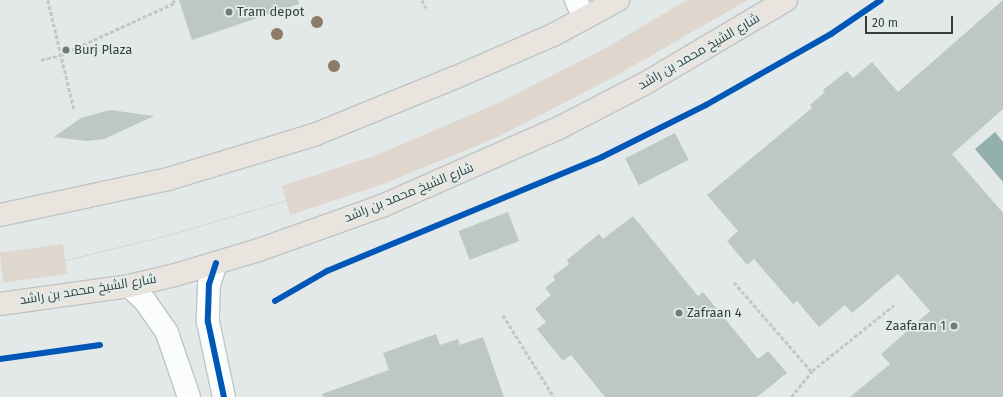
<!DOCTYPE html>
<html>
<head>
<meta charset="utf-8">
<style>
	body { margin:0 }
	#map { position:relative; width:1003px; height:397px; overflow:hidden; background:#e2e9e8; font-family:"Fira Sans",Cairo,sans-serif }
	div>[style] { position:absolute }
	.green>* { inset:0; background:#dfd6ce; transform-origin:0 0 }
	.water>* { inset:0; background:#92b1ac }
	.building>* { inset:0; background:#bdc8c6; transform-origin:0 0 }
	.path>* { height:2.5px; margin-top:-1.25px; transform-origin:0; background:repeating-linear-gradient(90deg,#c4c7c6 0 4px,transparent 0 6px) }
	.roads { filter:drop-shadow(1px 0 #bfc5c4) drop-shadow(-1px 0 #bfc5c4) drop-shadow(0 1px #bfc5c4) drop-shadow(0 -1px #bfc5c4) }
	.minor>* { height:22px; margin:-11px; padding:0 11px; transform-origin:11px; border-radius:11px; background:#fbfcfc }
	.major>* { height:22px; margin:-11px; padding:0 11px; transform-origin:11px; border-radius:11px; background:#eae4df }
	.tram>* { height:1px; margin:-0.5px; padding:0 0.5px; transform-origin:0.5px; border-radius:0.5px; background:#d4d7d6 }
	.cycleway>* { height:6px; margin:-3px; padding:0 3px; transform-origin:3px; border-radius:3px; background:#0057b8 }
	.trees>* { width:12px; height:12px; margin:-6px; border-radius:50%; background:#8d7a68 }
	.dots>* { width:11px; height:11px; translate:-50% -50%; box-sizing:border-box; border:2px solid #dfecea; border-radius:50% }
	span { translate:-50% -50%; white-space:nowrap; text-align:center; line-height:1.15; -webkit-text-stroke:3.5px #dfecea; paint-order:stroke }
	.poi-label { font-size:13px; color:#393e3d }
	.left { translate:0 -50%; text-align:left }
	.right { translate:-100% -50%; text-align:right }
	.street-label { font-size:13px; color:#393e3d }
	.scale { position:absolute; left:865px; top:16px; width:88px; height:18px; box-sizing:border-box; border:2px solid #393e3d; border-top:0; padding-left:5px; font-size:12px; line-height:14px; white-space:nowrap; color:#393e3d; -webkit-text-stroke:3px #dfecea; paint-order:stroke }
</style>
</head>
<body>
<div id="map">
	<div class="green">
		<div style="clip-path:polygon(687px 0,748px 0,610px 79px,500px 136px,386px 183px,290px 215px,282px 186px,377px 155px,498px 103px,606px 48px)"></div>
		<div style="left:63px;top:244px;width:30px;height:64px;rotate:82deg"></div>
	</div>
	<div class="water">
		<div style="clip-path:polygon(995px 132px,1003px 142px,1003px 182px,975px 149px)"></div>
	</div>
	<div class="building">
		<div style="clip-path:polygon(179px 0,298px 0,299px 4px,192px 40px)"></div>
		<div style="clip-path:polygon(1003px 0,1003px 109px,952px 154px,1003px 213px,1003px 397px,850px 397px,890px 364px,881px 354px,930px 311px,898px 274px,852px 313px,845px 305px,819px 327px,797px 301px,793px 304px,754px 259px,747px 265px,727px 241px,738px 231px,707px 195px,812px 108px,810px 105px,825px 92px,823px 90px,847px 71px,853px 78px,872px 62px,898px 92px)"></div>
		<div style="clip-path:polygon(110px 110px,154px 116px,104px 139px,86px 141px,54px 137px,81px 118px)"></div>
		<div style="left:675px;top:133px;width:30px;height:56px;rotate:63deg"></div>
		<div style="left:508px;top:212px;width:31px;height:53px;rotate:69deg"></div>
		<div style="clip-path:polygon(633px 216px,698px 296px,703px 292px,758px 359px,768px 351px,787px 373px,757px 397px,605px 397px,571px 355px,563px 361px,537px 329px,546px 322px,535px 309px,551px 295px,545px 288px,555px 280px,553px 276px,569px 264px,567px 260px,599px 234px,603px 239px)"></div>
		<div style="clip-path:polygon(436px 334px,440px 345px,458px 339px,460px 345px,483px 337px,504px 397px,323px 397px,322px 394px,389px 370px,383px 353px)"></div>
	</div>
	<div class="path">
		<div style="left:48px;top:0;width:112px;rotate:76.6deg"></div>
		<div style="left:422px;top:0;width:9px;rotate:63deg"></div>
		<div style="left:41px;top:60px;width:21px;rotate:-14deg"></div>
		<div style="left:61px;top:55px;width:124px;rotate:-24.7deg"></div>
		<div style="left:174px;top:3px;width:3px;rotate:-108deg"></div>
		<div style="left:734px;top:282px;width:118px;rotate:49.1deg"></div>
		<div style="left:503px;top:315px;width:97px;rotate:58.1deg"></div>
		<div style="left:791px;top:397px;width:33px;rotate:-51deg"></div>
		<div style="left:812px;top:371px;width:105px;rotate:-38.8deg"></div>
	</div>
	<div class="roads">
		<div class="minor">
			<div style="left:576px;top:0;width:20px;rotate:66deg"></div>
			<div style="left:216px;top:263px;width:22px;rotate:108deg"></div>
			<div style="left:209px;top:284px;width:38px;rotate:92deg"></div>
			<div style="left:208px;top:322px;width:77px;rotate:78deg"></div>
			<div style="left:129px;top:286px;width:22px;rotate:43deg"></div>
			<div style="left:145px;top:301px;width:39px;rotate:55deg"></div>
			<div style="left:167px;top:333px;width:68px;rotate:71deg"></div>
		</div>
		<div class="major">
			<div style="left:0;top:215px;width:172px;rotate:-12.1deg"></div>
			<div style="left:168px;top:179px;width:152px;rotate:-16.8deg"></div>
			<div style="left:314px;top:135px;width:151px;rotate:-22.2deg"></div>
			<div style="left:454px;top:78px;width:110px;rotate:-23.5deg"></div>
			<div style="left:555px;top:34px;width:72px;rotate:-28.4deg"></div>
			<div style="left:0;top:304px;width:130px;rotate:-7.9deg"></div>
			<div style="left:129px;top:286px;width:47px;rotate:-13.4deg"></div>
			<div style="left:175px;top:275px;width:88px;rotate:-16.6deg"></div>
			<div style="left:259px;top:250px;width:131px;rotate:-19.7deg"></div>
			<div style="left:382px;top:206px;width:193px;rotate:-23.8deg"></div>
			<div style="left:559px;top:128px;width:96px;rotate:-27.4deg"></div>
			<div style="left:644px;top:84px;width:165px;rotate:-30.6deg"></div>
		</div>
	</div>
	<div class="tram">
		<div style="left:0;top:271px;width:67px;rotate:-9.5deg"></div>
		<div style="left:66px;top:260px;width:105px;rotate:-13.8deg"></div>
		<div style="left:168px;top:235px;width:131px;rotate:-16.4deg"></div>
		<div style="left:294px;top:198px;width:143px;rotate:-18.8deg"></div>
		<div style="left:429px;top:152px;width:128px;rotate:-24deg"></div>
		<div style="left:546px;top:100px;width:125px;rotate:-28.6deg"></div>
		<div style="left:656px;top:40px;width:75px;rotate:-32deg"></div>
	</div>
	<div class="cycleway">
		<div style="left:216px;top:263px;width:22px;rotate:108deg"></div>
		<div style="left:209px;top:284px;width:38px;rotate:92deg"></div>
		<div style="left:208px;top:322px;width:77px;rotate:78deg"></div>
		<div style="left:275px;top:301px;width:60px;rotate:-30deg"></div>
		<div style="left:327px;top:271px;width:298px;rotate:-22.5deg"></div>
		<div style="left:602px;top:157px;width:116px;rotate:-26.6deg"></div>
		<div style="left:706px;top:105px;width:144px;rotate:-29.6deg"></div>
		<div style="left:831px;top:34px;width:60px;rotate:-34.2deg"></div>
		<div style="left:0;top:359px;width:101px;rotate:-8deg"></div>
	</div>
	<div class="trees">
		<div style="left:317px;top:22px"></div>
		<div style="left:277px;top:34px"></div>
		<div style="left:334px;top:66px"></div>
	</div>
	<div class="dots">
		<div style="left:229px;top:12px;background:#747a79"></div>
		<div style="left:66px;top:50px;background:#747a79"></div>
		<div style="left:679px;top:313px;background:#747a79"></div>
		<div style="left:954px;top:326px;background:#747a79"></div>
	</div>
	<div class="poi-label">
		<span class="left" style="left:237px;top:12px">Tram depot</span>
		<span class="left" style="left:74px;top:50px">Burj Plaza</span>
		<span class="left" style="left:687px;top:313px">Zafraan 4</span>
		<span class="right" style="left:946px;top:326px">Zaafaran 1</span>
	</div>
	<div class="street-label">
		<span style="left:699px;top:52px;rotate:-30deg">شارع الشيخ محمد بن راشد</span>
		<span style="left:409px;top:193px;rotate:-22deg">شارع الشيخ محمد بن راشد</span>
		<span style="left:88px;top:290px;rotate:-9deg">شارع الشيخ محمد بن راشد</span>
	</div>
	<div class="scale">20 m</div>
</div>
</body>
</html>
